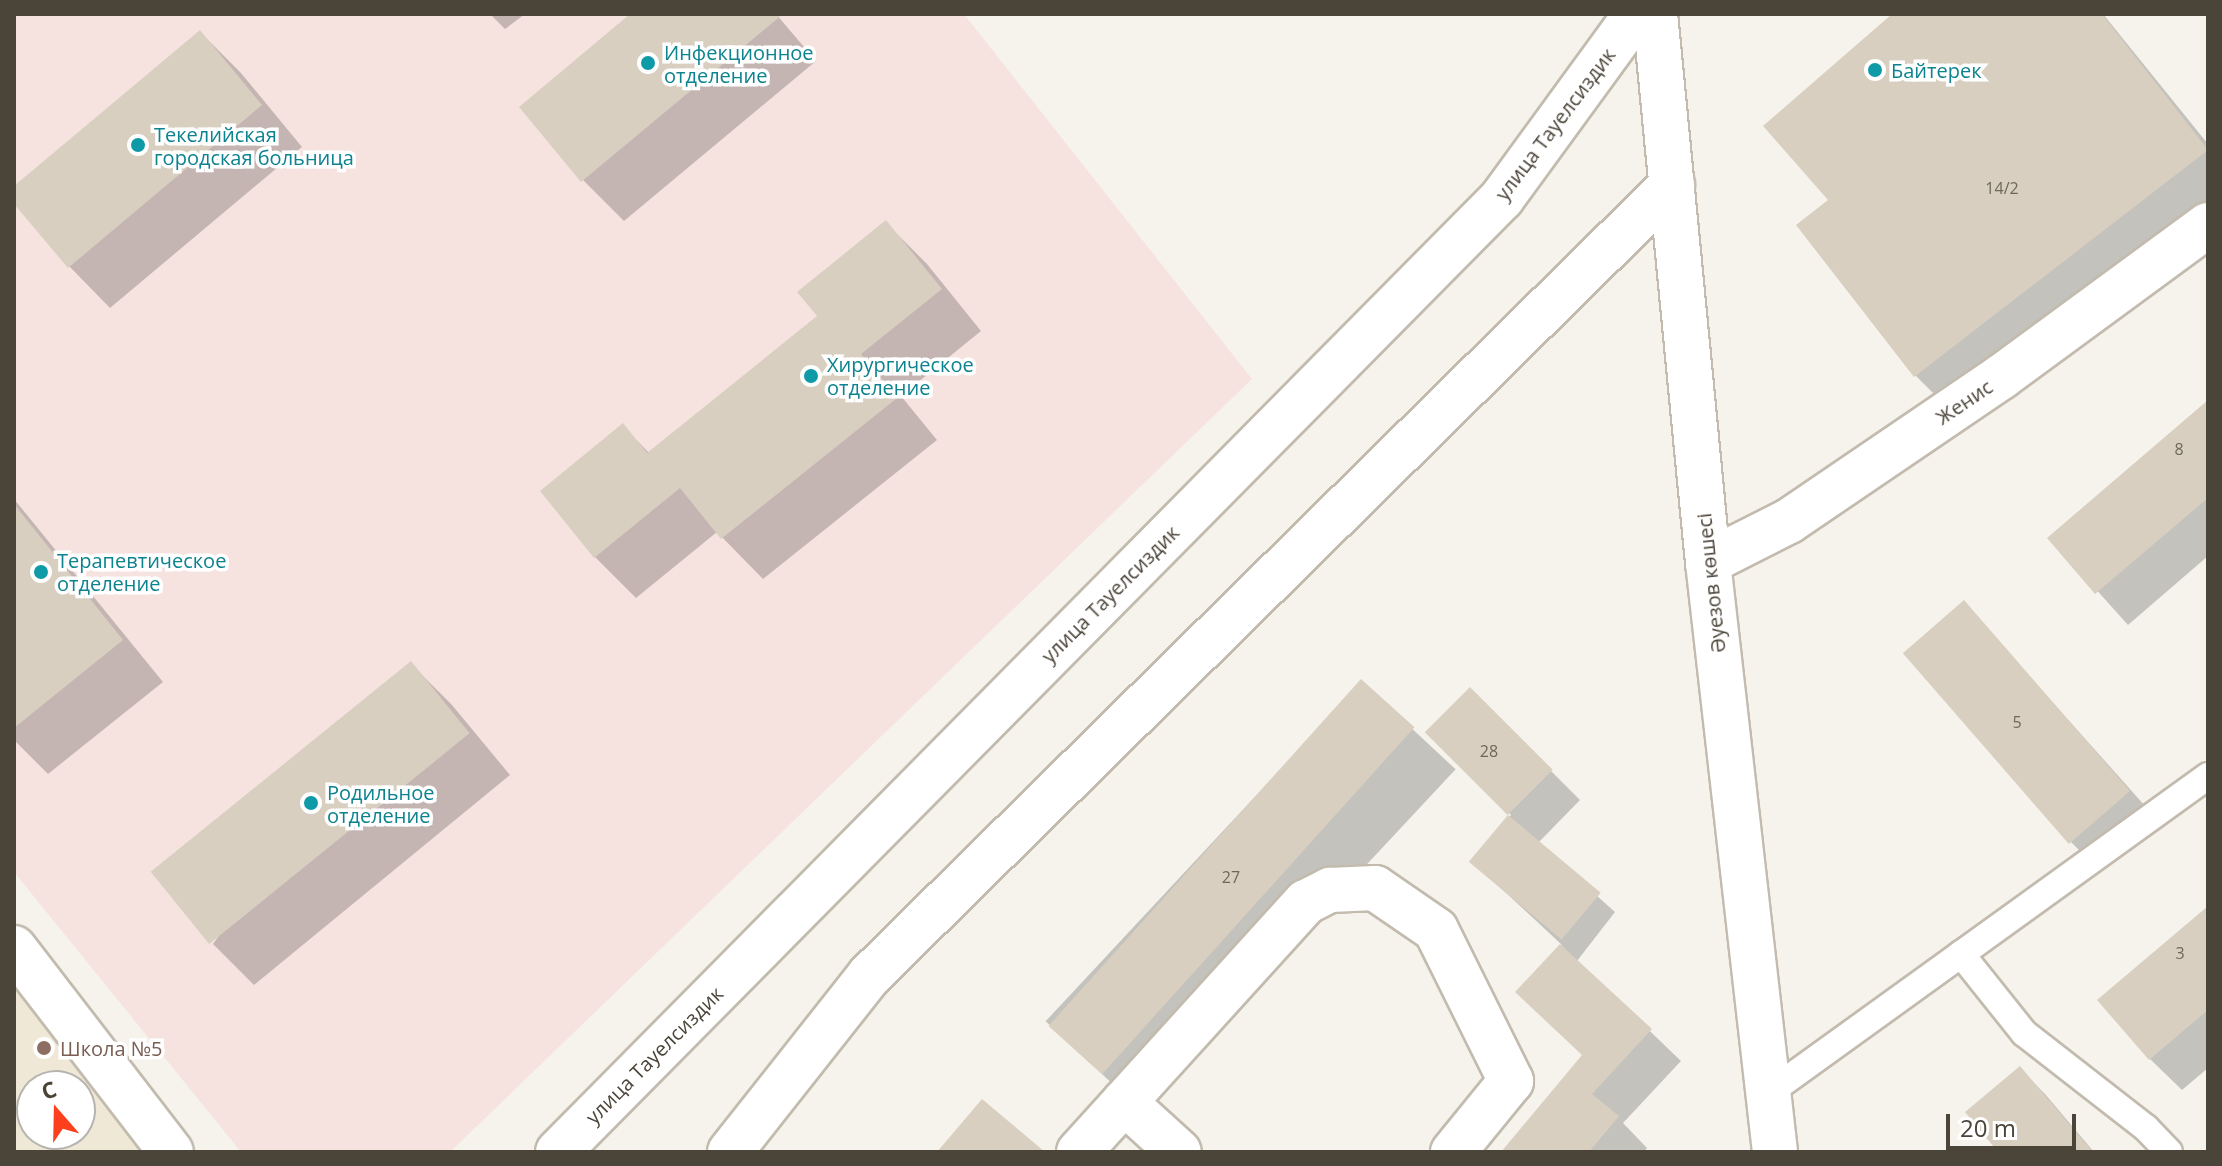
<!DOCTYPE html>
<html>
<head>
<meta charset="utf-8">
<style>
	body { margin:0 }
	#map { position:relative; width:2222px; height:1166px; overflow:hidden; background:#f6f3ec; font-family:"Open Sans",sans-serif }
	div>[style] { position:absolute }
	.education>* { inset:0; background:#efe8d6 }
	.medical>* { inset:0; background:#f6e3e0 }
	.shadow>* { inset:0; background:#0003; transform-origin:0 0 }
	.building>* { inset:0; background:#d8cfc1; transform-origin:0 0 }
	.roads { filter:drop-shadow(2px 0 #c2bbae) drop-shadow(-2px 0 #c2bbae) drop-shadow(0 2px #c2bbae) drop-shadow(0 -2px #c2bbae) }
	.service>* { height:26px; margin:-13px; padding:0 13px; transform-origin:13px; border-radius:13px; background:#fff }
	.minor>* { height:44px; margin:-22px; padding:0 22px; transform-origin:22px; border-radius:22px; background:#fff }
	.dots>* { width:22px; height:22px; translate:-50% -50%; box-sizing:border-box; border:4px solid #fff; border-radius:50% }
	span { translate:-50% -50%; white-space:nowrap; text-align:center; line-height:1.15; -webkit-text-stroke:7px #fff; paint-order:stroke }
	.number-label { font-size:16px; color:#6e675b }
	.number-label span { -webkit-text-stroke-width:0 }
	.culture-label { font-size:20px; color:#0d838f }
	.left { translate:0 -50%; text-align:left }
	.street-label { font-size:20px; color:#4b4439 }
	.education-label { font-size:20px; color:#785e54 }
	.frame { position:absolute; inset:0; border:16px solid #4b4439; pointer-events:none }
	.north { position:absolute; left:16px; top:1070px; width:80px; height:80px; box-sizing:border-box; background:#fff; border:2px solid #b7b4b0; border-radius:50%; rotate:340deg; font-size:22px; font-weight:700; line-height:32px; text-align:center; color:#4b4439 }
	.north::after { content:''; display:block; margin:auto; width:28px; height:36px; background:#fc3f1d; clip-path:polygon(50% 0,100% 100%,50% 72%,0 100%) }
	.scale { position:absolute; left:1946px; top:1114px; width:130px; height:36px; box-sizing:border-box; border:4px solid #4b4439; border-top:0; padding-left:10px; font-size:24px; line-height:28px; white-space:nowrap; color:#4b4439; -webkit-text-stroke:6px #fff; paint-order:stroke }
</style>
</head>
<body>
<div id="map">
	<div class="education">
		<div style="clip-path:polygon(evenodd,14px 973px,158px 1152px,14px 1152px,14px 973px,32px 1086px,80px 1086px,80px 1134px,32px 1134px,32px 1086px)"></div>
	</div>
	<div class="medical">
		<div style="clip-path:polygon(14px 14px,964px 14px,1252px 379px,450px 1152px,241px 1152px,14px 872px)"></div>
	</div>
	<div class="shadow">
		<div style="clip-path:polygon(490px 14px,525px 14px,505px 29px)"></div>
		<div style="clip-path:polygon(633px 14px,776px 14px,816px 61px,624px 221px,583px 180px)"></div>
		<div style="clip-path:polygon(1895px 14px,2103px 14px,2208px 144px,2208px 206px,1947px 407px,1916px 376px,1799px 225px,1831px 200px)"></div>
		<div style="clip-path:polygon(200px 32px,241px 73px,302px 147px,110px 308px,69px 266px,14px 200px,14px 188px)"></div>
		<div style="clip-path:polygon(886px 223px,927px 264px,981px 331px,901px 396px,937px 440px,763px 579px,717px 532px,636px 598px,595px 557px,623px 426px,649px 453px,820px 316px)"></div>
		<div style="clip-path:polygon(2208px 403px,2208px 556px,2128px 625px,2050px 538px)"></div>
		<div style="clip-path:polygon(14px 499px,163px 682px,48px 774px,14px 740px)"></div>
		<div style="clip-path:polygon(1964px 603px,2154px 816px,2096px 867px,2071px 842px)"></div>
		<div style="clip-path:polygon(411px 664px,452px 705px,510px 775px,254px 985px,213px 944px)"></div>
		<div style="left:1362px;top:682px;width:128px;height:464px;rotate:43deg"></div>
		<div style="clip-path:polygon(1470px 690px,1580px 800px,1538px 843px,1615px 912px,1577px 961px,1681px 1061px,1623px 1123px,1647px 1148px,1644px 1152px,1504px 1152px,1584px 1056px,1518px 992px,1562px 945px,1472px 861px,1511px 815px,1428px 733px)"></div>
		<div style="clip-path:polygon(2208px 909px,2208px 1068px,2182px 1090px,2150px 1059px)"></div>
		<div style="clip-path:polygon(2020px 1069px,2045px 1094px,2094px 1152px,2001px 1152px)"></div>
	</div>
	<div class="building">
		<div style="clip-path:polygon(630px 14px,783px 14px,581px 182px,519px 107px)"></div>
		<div style="clip-path:polygon(1892px 14px,2102px 14px,2208px 150px,1914px 377px,1796px 225px,1828px 200px,1763px 126px)"></div>
		<div style="clip-path:polygon(200px 30px,262px 105px,68px 268px,14px 204px,14px 186px)"></div>
		<div style="clip-path:polygon(886px 220px,942px 289px,861px 354px,897px 398px,721px 539px,680px 488px,594px 558px,540px 491px,623px 423px,647px 453px,817px 316px,797px 292px)"></div>
		<div style="clip-path:polygon(2208px 400px,2208px 498px,2095px 594px,2047px 538px)"></div>
		<div style="clip-path:polygon(14px 504px,123px 640px,14px 728px)"></div>
		<div style="left:1964px;top:600px;width:253px;height:81px;rotate:49deg"></div>
		<div style="left:411px;top:661px;width:93px;height:335px;rotate:51deg"></div>
		<div style="left:1361px;top:679px;width:72px;height:467px;rotate:42deg"></div>
		<div style="left:1470px;top:687px;width:117px;height:64px;rotate:45deg"></div>
		<div style="left:1508px;top:815px;width:121px;height:61px;rotate:40deg"></div>
		<div style="clip-path:polygon(2208px 906px,2208px 1010px,2149px 1060px,2097px 1000px)"></div>
		<div style="clip-path:polygon(1560px 944px,1652px 1029px,1592px 1094px,1619px 1116px,1589px 1152px,1501px 1152px,1582px 1055px,1515px 992px)"></div>
		<div style="clip-path:polygon(2020px 1066px,2093px 1152px,1998px 1152px,1965px 1112px)"></div>
		<div style="clip-path:polygon(982px 1099px,1045px 1152px,937px 1152px)"></div>
	</div>
	<div class="roads">
		<div class="service">
			<div style="left:1961px;top:954px;width:101px;rotate:51.4deg"></div>
			<div style="left:2024px;top:1033px;width:155px;rotate:37.9deg"></div>
			<div style="left:2146px;top:1128px;width:33px;rotate:46deg"></div>
			<div style="left:1770px;top:1092px;width:540px;rotate:-35.81deg"></div>
		</div>
		<div class="minor">
			<div style="left:1655px;top:14px;width:551px;rotate:84.48deg"></div>
			<div style="left:1708px;top:562px;width:594px;rotate:83.52deg"></div>
			<div style="left:1708px;top:562px;width:91px;rotate:-26.8deg"></div>
			<div style="left:1789px;top:521px;width:256px;rotate:-34.2deg"></div>
			<div style="left:2001px;top:377px;width:257px;rotate:-36.3deg"></div>
			<div style="left:14px;top:948px;width:257px;rotate:52.4deg"></div>
			<div style="left:1124px;top:1102px;width:74px;rotate:42.3deg"></div>
			<div style="left:558px;top:1152px;width:1342px;rotate:-45.3deg"></div>
			<div style="left:1502px;top:198px;width:228px;rotate:-53.9deg"></div>
			<div style="left:730px;top:1152px;width:226px;rotate:-51.7deg"></div>
			<div style="left:870px;top:975px;width:1126px;rotate:-44.57deg"></div>
			<div style="left:1079px;top:1152px;width:338px;rotate:-47.8deg"></div>
			<div style="left:1306px;top:902px;width:27px;rotate:-27deg"></div>
			<div style="left:1330px;top:890px;width:45px;rotate:-2.5deg"></div>
			<div style="left:1375px;top:888px;width:74px;rotate:34.5deg"></div>
			<div style="left:1436px;top:930px;width:169px;rotate:63.6deg"></div>
			<div style="left:1511px;top:1081px;width:92px;rotate:129.2deg"></div>
		</div>
	</div>
	<div class="dots">
		<div style="left:648px;top:63px;background:#0f9aa8"></div>
		<div style="left:1875px;top:70px;background:#0f9aa8"></div>
		<div style="left:138px;top:145px;background:#0f9aa8"></div>
		<div style="left:811px;top:376px;background:#0f9aa8"></div>
		<div style="left:41px;top:572px;background:#0f9aa8"></div>
		<div style="left:311px;top:803px;background:#0f9aa8"></div>
		<div style="left:44px;top:1048px;background:#8d6e63"></div>
	</div>
	<div class="number-label">
		<span style="left:2002px;top:188px">14/2</span>
		<span style="left:2179px;top:449px">8</span>
		<span style="left:2017px;top:722px">5</span>
		<span style="left:1489px;top:751px">28</span>
		<span style="left:1231px;top:877px">27</span>
		<span style="left:2180px;top:953px">3</span>
	</div>
	<div class="culture-label">
		<span class="left" style="left:664px;top:64px">Инфекционное<br>отделение</span>
		<span class="left" style="left:1891px;top:70px">Байтерек</span>
		<span class="left" style="left:154px;top:146px">Текелийская<br>городская больница</span>
		<span class="left" style="left:827px;top:376px">Хирургическое<br>отделение</span>
		<span class="left" style="left:57px;top:572px">Терапевтическое<br>отделение</span>
		<span class="left" style="left:327px;top:804px">Родильное<br>отделение</span>
	</div>
	<div class="street-label">
		<span style="left:1555px;top:124px;rotate:-53deg">улица Тауелсиздик</span>
		<span style="left:1964px;top:402px;rotate:-34deg">Женис</span>
		<span style="left:1711px;top:583px;rotate:-96deg">Әуезов көшесі</span>
		<span style="left:1110px;top:594px;rotate:-45deg">улица Тауелсиздик</span>
		<span style="left:654px;top:1055px;rotate:-45deg">улица Тауелсиздик</span>
	</div>
	<div class="education-label">
		<span class="left" style="left:60px;top:1048px">Школа №5</span>
	</div>
	<div class="frame"></div>
	<div class="north">С</div>
	<div class="scale">20 m</div>
</div>
</body>
</html>
